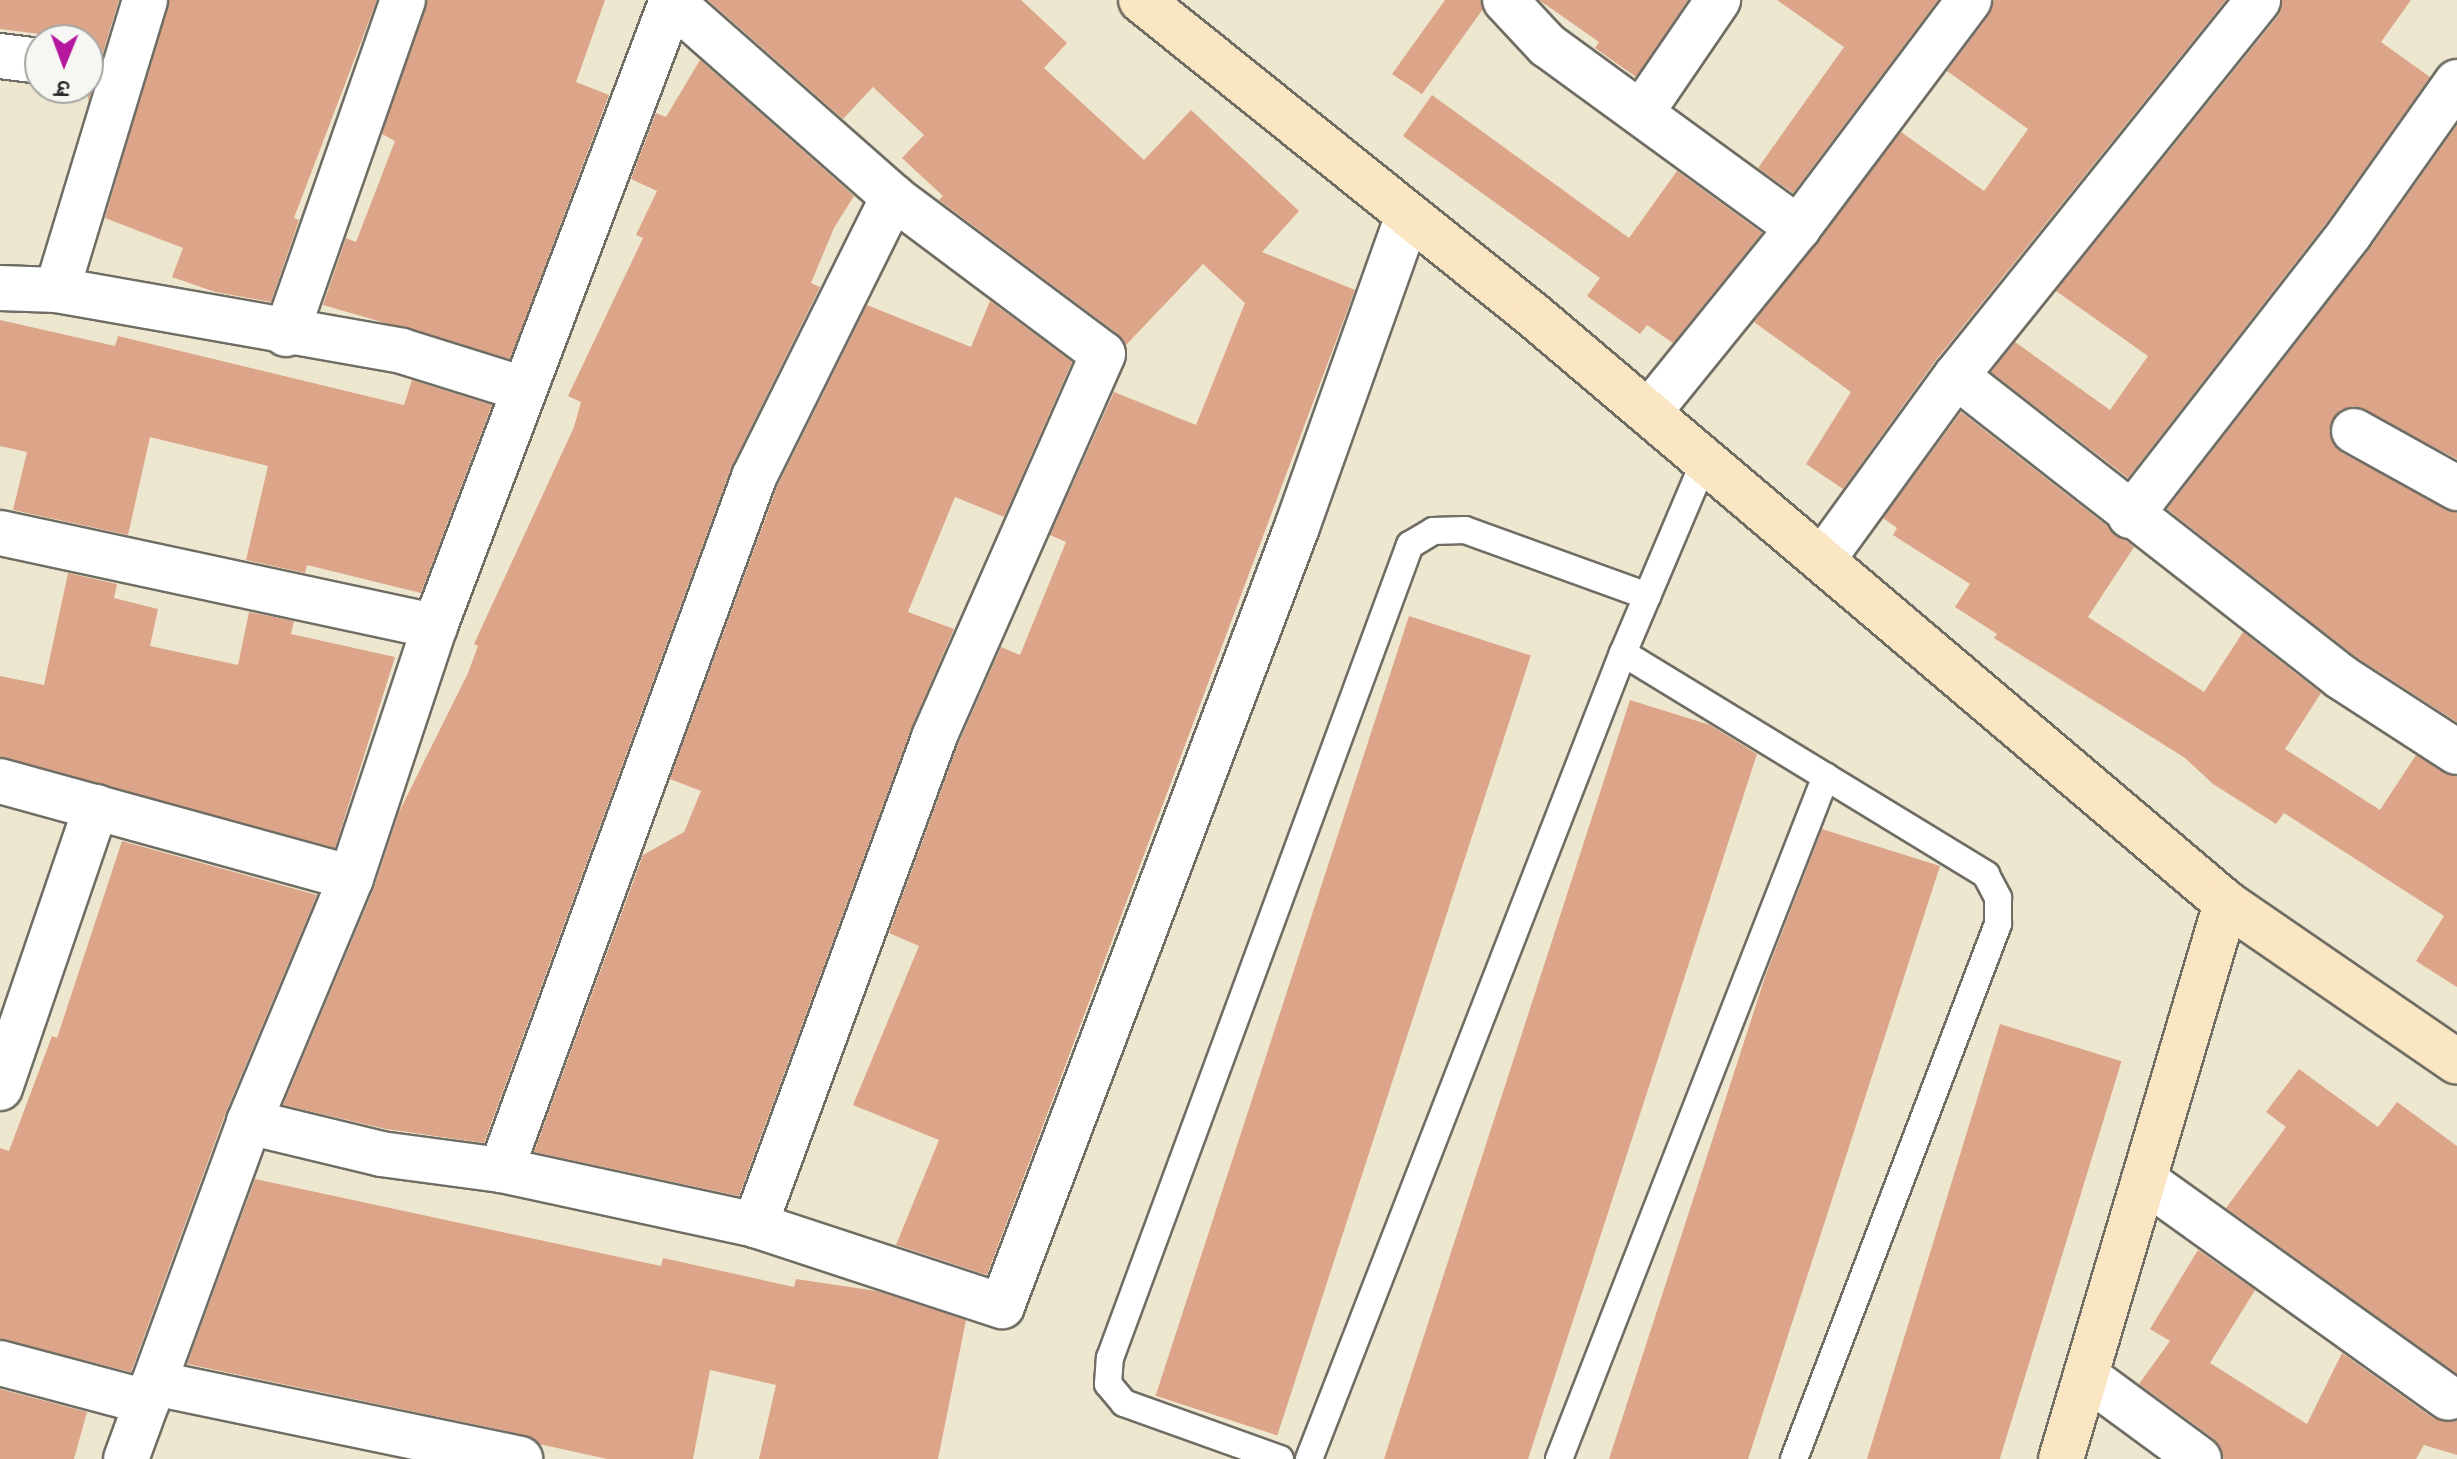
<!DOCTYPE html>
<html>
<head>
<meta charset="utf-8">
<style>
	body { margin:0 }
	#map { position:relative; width:2457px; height:1459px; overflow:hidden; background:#eee7cf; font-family:Kalam,"Playpen Sans Deva",sans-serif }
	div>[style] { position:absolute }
	.building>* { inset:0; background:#dca589; transform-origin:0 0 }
	.roads { filter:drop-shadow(2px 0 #6f6d64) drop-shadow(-2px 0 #6f6d64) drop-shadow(0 2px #6f6d64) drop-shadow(0 -2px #6f6d64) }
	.lane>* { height:26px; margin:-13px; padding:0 13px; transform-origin:13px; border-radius:13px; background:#fff }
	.street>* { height:44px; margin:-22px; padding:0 22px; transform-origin:22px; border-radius:22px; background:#fff }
	.secondary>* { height:44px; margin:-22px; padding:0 22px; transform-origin:22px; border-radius:22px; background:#fbe6c4 }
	span { translate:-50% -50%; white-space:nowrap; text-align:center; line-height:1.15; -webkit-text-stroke:8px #f6f6f2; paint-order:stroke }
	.north { position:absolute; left:24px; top:24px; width:80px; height:80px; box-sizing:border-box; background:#f6f6f2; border:2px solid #a5a5a2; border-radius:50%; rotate:181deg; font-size:22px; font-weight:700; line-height:32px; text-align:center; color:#2b2b2b }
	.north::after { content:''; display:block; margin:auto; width:28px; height:36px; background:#b5179e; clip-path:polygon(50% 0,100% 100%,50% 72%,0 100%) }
</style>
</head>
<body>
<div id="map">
	<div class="building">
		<div style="clip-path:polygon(0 0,119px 0,88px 102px,88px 40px,0 29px)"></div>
		<div style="clip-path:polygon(169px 0,377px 0,294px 218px,299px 220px,271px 302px,215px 292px,172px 277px,183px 248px,105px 218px)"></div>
		<div style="clip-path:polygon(427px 0,605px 0,576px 82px,609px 95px,510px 359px,323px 305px,346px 238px,356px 242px,395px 141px,382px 134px)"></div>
		<div style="clip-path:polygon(708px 0,1021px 0,1067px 43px,1044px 68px,1144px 160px,1191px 110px,1299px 211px,1262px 252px,1355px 290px,987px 1275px,896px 1245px,939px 1140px,853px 1105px,919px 946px,889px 933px,957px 747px,1001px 647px,1020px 655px,1066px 542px,1050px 535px,1114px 392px,1196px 425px,1245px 303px,1203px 264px,1126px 345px,1118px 334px,939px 200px,943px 196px,902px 158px,924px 135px,873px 87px,843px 119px)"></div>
		<div style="clip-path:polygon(1445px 0,1481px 0,1483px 9px,1422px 94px,1392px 74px)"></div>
		<div style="clip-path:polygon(1539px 0,1688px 0,1636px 77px,1595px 48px,1599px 42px)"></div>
		<div style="clip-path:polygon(1777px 0,1938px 0,1793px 193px,1758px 168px,1844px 47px)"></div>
		<div style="clip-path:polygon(1994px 0,2226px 0,1936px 360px,1843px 489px,1806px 464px,1851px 392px,1754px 322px,1901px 132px,1984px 191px,2028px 129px,1947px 71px,1989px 15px)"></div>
		<div style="clip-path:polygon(2282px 0,2411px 0,2381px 42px,2430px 77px,2330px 218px,2128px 478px,1991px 372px,2015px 342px,2110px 410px,2148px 356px,2056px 291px,2278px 16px)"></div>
		<div style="clip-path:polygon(700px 60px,854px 196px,834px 228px,811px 283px,820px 287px,731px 468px,484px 1143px,386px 1129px,283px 1105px,374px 888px,399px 812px,468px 673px,478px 646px,474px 644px,574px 427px,581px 402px,568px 396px,643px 238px,636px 235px,657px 191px,631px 179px,656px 113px,666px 117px)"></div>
		<div style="clip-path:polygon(1432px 95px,1629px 238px,1677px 171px,1762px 233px,1673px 343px,1647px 325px,1640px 334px,1587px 296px,1600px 278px,1403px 136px)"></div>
		<div style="clip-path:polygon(2457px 125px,2457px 459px,2354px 406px,2340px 410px,2329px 431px,2342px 453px,2457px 513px,2457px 722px,2356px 657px,2167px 509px,2370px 248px)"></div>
		<div style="clip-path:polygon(990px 301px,1072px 362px,1004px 517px,955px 497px,908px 612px,954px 629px,911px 729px,739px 1196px,534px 1152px,643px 855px,684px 832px,701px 791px,670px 779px,777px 487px,867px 305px,971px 347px)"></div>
		<div style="clip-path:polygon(0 320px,115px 346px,118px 336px,404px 405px,412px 380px,492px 405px,421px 593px,307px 565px,305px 573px,246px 560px,268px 466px,150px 437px,128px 535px,13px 510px,27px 452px,0 446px)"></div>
		<div style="clip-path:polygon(1961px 412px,2134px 547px,2088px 617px,2204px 692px,2243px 632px,2321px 693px,2285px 749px,2380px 810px,2416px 755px,2457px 777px,2457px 987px,2416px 961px,2444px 916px,2284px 813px,2276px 824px,2213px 784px,2185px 758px,1994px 638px,1997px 634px,1955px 607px,1970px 584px,1893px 535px,1897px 528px,1883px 518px)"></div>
		<div style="clip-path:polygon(68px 573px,117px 584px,114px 598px,158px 609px,150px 646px,238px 665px,249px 612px,294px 621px,291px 634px,395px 657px,335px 848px,0 757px,0 676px,44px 685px)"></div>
		<div style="left:1409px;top:616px;width:128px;height:820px;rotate:18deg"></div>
		<div style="clip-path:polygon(1630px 700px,1710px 725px,1757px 754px,1528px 1459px,1384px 1459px)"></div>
		<div style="clip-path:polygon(1822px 829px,1940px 866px,1748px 1459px,1609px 1459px,1766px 974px)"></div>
		<div style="clip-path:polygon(122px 841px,317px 895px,226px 1112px,131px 1372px,0 1339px,0 1148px,9px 1151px,52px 1036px,57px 1038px)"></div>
		<div style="left:2000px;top:1024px;width:127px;height:458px;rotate:17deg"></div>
		<div style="clip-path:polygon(2299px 1069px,2378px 1127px,2397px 1102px,2457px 1146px,2457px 1374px,2226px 1208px,2286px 1127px,2266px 1112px)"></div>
		<div style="clip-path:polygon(255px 1179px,661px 1266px,663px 1258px,794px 1287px,796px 1279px,877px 1291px,966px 1320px,938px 1459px,759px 1459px,776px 1385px,710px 1370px,693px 1459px,607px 1459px,539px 1444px,525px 1435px,187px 1364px)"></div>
		<div style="clip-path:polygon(2198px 1250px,2255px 1290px,2210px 1363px,2307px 1424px,2342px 1353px,2433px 1418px,2457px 1421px,2457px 1455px,2424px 1445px,2416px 1459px,2224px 1459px,2214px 1439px,2139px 1384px,2170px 1341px,2150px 1329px)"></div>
		<div style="clip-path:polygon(0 1389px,87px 1412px,74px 1459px,0 1459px)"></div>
	</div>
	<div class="roads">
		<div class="lane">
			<div style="left:1623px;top:653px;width:426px;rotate:31.4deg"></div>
			<div style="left:1986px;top:875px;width:26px;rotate:62deg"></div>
			<div style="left:1998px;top:898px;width:26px;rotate:90deg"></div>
			<div style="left:1998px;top:924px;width:573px;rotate:110.87deg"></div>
			<div style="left:1280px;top:1459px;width:166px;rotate:-160.3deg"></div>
			<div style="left:1124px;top:1403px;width:25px;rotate:-130deg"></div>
			<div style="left:1108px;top:1384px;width:26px;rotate:-86deg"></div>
			<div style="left:1110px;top:1358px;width:867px;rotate:-69.75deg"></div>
			<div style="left:1410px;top:545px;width:27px;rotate:-31deg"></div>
			<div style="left:1433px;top:531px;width:32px;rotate:-2deg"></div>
			<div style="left:1465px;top:530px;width:194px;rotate:19.9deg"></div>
			<div style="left:1309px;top:1459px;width:865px;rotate:-68.72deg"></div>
			<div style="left:1623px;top:653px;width:210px;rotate:-67deg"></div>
			<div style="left:1559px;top:1459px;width:733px;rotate:-68.65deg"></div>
		</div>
		<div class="street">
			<div style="left:1505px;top:0;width:62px;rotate:47deg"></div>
			<div style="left:1547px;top:45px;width:311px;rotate:36.1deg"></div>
			<div style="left:671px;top:1px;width:296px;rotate:41.4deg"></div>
			<div style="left:893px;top:197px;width:262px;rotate:36.8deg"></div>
			<div style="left:1103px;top:354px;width:420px;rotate:113.8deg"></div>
			<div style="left:934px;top:738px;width:519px;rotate:110.18deg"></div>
			<div style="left:0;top:56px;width:40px;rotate:7.1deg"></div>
			<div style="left:1641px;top:113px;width:137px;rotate:-55.7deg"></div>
			<div style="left:0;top:288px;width:57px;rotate:2deg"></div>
			<div style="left:57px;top:290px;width:350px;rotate:10deg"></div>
			<div style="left:402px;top:351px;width:127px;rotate:17.4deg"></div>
			<div style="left:57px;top:290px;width:303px;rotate:-73.1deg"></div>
			<div style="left:286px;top:334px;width:354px;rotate:-70.7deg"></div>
			<div style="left:1956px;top:376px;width:489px;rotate:38deg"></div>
			<div style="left:2341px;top:677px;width:138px;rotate:32.9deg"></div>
			<div style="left:1649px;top:412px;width:237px;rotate:-51deg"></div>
			<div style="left:1798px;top:228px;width:285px;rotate:-53.1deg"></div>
			<div style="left:2354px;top:431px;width:118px;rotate:29deg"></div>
			<div style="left:2130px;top:516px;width:358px;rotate:-52.1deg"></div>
			<div style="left:2350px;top:233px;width:185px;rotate:-54.7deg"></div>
			<div style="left:0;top:533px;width:445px;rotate:12.1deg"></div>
			<div style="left:1823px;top:559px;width:226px;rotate:-54deg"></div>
			<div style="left:1956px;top:376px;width:482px;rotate:-51.2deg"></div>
			<div style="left:0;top:781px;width:364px;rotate:15.4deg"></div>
			<div style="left:0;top:1088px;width:297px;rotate:-71.1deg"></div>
			<div style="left:249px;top:1122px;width:136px;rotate:13.6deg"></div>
			<div style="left:381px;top:1154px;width:121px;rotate:7.6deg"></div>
			<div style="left:501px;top:1170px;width:260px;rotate:12.2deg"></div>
			<div style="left:755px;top:1225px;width:260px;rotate:18.2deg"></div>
			<div style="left:1002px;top:1306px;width:833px;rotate:-69.26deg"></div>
			<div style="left:1297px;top:527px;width:331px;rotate:-70.4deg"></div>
			<div style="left:501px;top:1170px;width:738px;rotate:-69.94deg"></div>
			<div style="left:754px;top:477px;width:313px;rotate:-63.6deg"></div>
			<div style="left:2144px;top:1180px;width:374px;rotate:35.6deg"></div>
			<div style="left:0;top:1363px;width:152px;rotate:14.9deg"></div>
			<div style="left:2086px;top:1376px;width:140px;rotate:36.3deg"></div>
			<div style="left:154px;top:1383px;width:374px;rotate:11.7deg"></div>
			<div style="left:126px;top:1459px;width:359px;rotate:-69.9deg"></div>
			<div style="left:249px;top:1122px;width:264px;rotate:-67.3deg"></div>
			<div style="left:351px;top:878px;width:266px;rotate:-71.6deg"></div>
			<div style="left:435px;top:626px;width:669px;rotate:-69.26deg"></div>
		</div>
		<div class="secondary">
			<div style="left:1141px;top:0;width:503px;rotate:38.78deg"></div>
			<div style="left:1533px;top:315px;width:909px;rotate:40.31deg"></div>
			<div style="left:2226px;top:903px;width:280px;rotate:34.5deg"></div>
			<div style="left:2061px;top:1459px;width:580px;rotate:-73.47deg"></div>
		</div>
	</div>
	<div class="north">उ</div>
</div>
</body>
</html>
